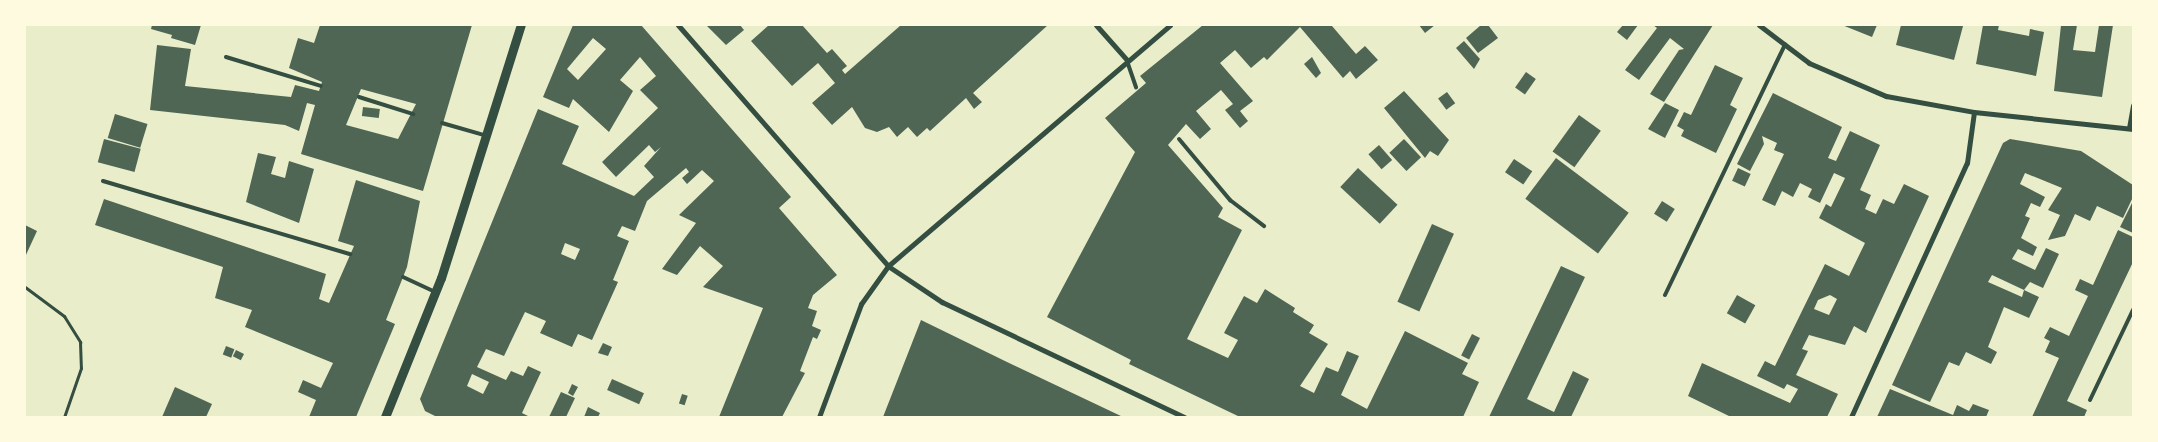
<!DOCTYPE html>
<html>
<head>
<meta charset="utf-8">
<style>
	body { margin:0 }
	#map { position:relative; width:2158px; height:442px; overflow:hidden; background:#e9edc9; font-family:Merriweather,serif }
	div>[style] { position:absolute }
	.building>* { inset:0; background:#4f6655; transform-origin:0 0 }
	.path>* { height:3px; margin:-1.5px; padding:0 1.5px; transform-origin:1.5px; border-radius:1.5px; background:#344e41 }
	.service>* { height:4px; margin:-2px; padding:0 2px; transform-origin:2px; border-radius:2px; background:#344e41 }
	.minor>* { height:5px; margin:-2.5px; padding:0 2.5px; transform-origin:2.5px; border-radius:2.5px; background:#344e41 }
	.tertiary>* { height:9px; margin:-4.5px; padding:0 4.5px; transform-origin:4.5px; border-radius:4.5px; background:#344e41 }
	span { translate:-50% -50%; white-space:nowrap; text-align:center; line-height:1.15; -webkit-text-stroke:4.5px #fefae0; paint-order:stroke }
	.frame { position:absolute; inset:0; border:26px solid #fefae0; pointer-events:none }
</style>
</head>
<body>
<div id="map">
	<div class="building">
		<div style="clip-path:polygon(152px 25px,201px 25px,195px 45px,171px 38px,172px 35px,151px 29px)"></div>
		<div style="clip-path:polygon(evenodd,320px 25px,472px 25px,423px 191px,301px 154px,315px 105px,307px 103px,299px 131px,285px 125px,150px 110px,157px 45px,191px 49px,185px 86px,291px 97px,295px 85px,319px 91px,322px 82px,289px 68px,298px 38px,314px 43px,320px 25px,361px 89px,416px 104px,398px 139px,346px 125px,361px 89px)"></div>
		<div style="clip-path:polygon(evenodd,573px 25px,641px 25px,791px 197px,779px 208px,837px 275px,813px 295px,808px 308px,817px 311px,812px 326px,821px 330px,817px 339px,813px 337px,800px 371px,805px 373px,782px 417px,719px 417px,763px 308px,703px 287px,723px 266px,700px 246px,677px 275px,662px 269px,696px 223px,679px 215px,714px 181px,702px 170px,687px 184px,682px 178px,689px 172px,686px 168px,647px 201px,635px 231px,622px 226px,617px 236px,629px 241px,613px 280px,618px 282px,592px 340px,578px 334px,572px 347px,540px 333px,546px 321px,525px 312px,504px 356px,486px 349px,477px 367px,506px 380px,511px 371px,523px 376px,528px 366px,541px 372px,522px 413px,530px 417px,437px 417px,425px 411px,420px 399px,538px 109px,579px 126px,562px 164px,634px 196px,654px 177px,644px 166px,661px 147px,655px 152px,649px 145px,616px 177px,602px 162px,658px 108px,640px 90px,656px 76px,640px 57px,620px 80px,633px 91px,609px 132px,573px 99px,569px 108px,543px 97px,573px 25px,593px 38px,606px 49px,578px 80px,567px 69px,593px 38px,573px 25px,565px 243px,580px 249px,575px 260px,561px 254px,565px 243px,573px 25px,472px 374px,489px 382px,483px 394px,467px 386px,472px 374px)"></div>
		<div style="clip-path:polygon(706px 25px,740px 25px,744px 30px,726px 45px)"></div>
		<div style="clip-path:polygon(769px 25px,802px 25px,827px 53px,832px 49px,847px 66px,842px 70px,845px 74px,901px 25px,1048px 25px,973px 93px,982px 102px,974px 109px,966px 98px,930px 131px,927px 128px,917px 137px,908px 127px,897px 137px,889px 127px,877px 132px,865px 128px,852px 107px,832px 125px,812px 103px,835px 83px,818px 63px,792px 86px,751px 41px)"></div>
		<div style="clip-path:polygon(1203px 25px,1332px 26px,1356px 54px,1365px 46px,1378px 60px,1356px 79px,1350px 71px,1343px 78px,1300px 27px,1267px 60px,1264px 57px,1251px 68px,1235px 50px,1220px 63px,1253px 101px,1240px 111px,1248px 121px,1240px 128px,1225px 110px,1233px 104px,1221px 90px,1196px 111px,1211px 129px,1200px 139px,1186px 124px,1168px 145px,1223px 208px,1218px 217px,1242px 230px,1187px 339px,1228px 358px,1238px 340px,1224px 333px,1244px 296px,1257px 303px,1265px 289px,1295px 308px,1293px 312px,1314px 325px,1309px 333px,1328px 344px,1300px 386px,1314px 393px,1326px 367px,1338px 372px,1347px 351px,1359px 356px,1341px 395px,1367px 409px,1405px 331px,1468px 363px,1462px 374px,1479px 382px,1463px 417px,1240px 417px,1129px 364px,1131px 360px,1047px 317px,1135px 152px,1105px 118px,1146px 83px,1140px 76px)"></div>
		<div style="clip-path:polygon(1419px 25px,1435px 25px,1425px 33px)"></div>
		<div style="clip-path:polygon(1481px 25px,1488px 25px,1498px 38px,1478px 53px,1466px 38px)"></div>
		<div style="clip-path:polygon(1623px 25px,1638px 25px,1627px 40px,1617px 32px)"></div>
		<div style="clip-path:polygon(1653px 25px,1713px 25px,1664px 102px,1650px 94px,1679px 50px,1684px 49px,1670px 38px,1639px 80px,1625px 70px,1657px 28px)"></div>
		<div style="clip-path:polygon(1842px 25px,1877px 25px,1872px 37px)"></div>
		<div style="clip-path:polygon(1901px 25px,1963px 26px,1954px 60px,1896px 45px)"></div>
		<div style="clip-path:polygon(1983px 25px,1999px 25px,1998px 30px,2029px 36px,2030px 29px,2044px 32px,2036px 76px,1976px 64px)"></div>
		<div style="clip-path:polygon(2061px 25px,2077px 25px,2073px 50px,2095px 52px,2099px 25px,2113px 25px,2102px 97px,2054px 91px)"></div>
		<div style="clip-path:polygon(1464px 41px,1480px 59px,1474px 69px,1456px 48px)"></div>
		<div style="clip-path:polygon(1312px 57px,1321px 73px,1316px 78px,1304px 64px)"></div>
		<div style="clip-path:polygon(1715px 65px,1743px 78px,1730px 105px,1737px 109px,1716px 153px,1681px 136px,1684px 130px,1677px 126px,1684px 112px,1691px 115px)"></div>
		<div style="left:1526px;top:72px;width:12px;height:19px;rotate:35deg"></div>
		<div style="clip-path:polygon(1404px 91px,1449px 140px,1438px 156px,1430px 151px,1425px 158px,1384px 108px)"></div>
		<div style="left:1447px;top:92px;width:14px;height:11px;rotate:54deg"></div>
		<div style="clip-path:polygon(evenodd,1773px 93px,1842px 127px,1828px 158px,1836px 161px,1850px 131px,1880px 145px,1860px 190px,1871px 195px,1865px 209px,1876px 214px,1883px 199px,1894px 204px,1904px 184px,1929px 196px,1866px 333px,1854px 326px,1845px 345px,1809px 335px,1802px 349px,1808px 351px,1796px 375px,1838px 394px,1827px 417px,1731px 417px,1688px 396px,1702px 363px,1790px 403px,1798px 389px,1787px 384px,1784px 389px,1757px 376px,1765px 361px,1775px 366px,1825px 264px,1849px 276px,1865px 243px,1819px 218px,1826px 204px,1831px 207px,1845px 178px,1834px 173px,1820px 203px,1808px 197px,1812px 189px,1800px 183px,1793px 197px,1782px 191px,1775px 206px,1762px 200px,1784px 154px,1774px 150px,1777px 143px,1762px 136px,1764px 144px,1750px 171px,1737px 164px,1773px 93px,1830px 295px,1837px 299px,1829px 315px,1814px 309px,1818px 300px,1830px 295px)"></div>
		<div style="clip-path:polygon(1665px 103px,1679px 110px,1665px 138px,1648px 129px)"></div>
		<div style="left:363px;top:107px;width:17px;height:9px;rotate:7deg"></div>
		<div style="left:115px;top:114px;width:34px;height:25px;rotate:17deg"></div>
		<div style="left:1579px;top:115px;width:27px;height:45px;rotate:36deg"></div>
		<div style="left:104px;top:139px;width:38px;height:24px;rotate:15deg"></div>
		<div style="left:1404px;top:139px;width:25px;height:20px;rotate:47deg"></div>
		<div style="clip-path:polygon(2010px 139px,2081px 151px,2133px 185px,2133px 197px,2123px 218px,2097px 206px,2090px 221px,2075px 214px,2065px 236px,2048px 240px,2060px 215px,2048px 210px,2062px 188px,2025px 173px,2020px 184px,2045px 197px,2040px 207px,2031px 203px,2025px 216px,2030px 218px,2021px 238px,2037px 247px,2033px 256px,2018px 249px,2012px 259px,2035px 270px,2046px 248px,2059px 254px,2043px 288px,2030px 282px,2024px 290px,1992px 275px,1988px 282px,2022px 297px,2024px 290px,2039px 297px,2029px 318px,2004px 307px,1988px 347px,1997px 352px,1991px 364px,1966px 352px,1959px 366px,1949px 362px,1930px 402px,1892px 385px,2003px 143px)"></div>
		<div style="left:1379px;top:145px;width:20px;height:14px;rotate:49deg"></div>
		<div style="clip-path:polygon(258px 153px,276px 157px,271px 174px,285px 178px,289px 161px,314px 169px,299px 223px,246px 202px)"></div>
		<div style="left:1556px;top:158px;width:91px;height:51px;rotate:37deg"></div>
		<div style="left:1514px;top:159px;width:22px;height:16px;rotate:34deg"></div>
		<div style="left:1358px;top:168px;width:54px;height:26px;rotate:43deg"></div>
		<div style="left:1738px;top:168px;width:14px;height:14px;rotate:25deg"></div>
		<div style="clip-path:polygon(356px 180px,420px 201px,407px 267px,386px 320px,395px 324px,356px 417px,309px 417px,316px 400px,298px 392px,303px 380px,321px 388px,333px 363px,245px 327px,252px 310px,215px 298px,223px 267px,95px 225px,104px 199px,326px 274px,319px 299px,329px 303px,354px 246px,338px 241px)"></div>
		<div style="left:1662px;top:201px;width:15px;height:15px;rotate:32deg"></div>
		<div style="clip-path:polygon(2133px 201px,2133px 233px,2120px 227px)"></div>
		<div style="left:1432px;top:224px;width:24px;height:85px;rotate:24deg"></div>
		<div style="clip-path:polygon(25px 225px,37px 231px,25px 257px)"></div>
		<div style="clip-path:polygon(2118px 230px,2133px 237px,2133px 262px,2067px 401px,2087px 410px,2084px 417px,2032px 417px,2059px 358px,2045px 352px,2050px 341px,2044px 338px,2050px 327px,2069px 336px,2088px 296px,2075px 290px,2080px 279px,2093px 285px)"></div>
		<div style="clip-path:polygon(1561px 266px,1585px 277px,1527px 399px,1554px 412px,1573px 371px,1589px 379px,1571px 417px,1489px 417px)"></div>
		<div style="left:1737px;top:295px;width:21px;height:21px;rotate:29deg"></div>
		<div style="clip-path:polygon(921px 320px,1007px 362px,1123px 417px,883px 417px)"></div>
		<div style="left:1472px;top:334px;width:9px;height:24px;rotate:27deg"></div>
		<div style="clip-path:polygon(603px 343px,612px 347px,608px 356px,598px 353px)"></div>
		<div style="left:226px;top:346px;width:9px;height:9px;rotate:21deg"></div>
		<div style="left:236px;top:350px;width:9px;height:7px;rotate:27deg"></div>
		<div style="left:612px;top:379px;width:35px;height:12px;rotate:24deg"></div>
		<div style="clip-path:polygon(572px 384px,578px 387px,573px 396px,568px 393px)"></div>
		<div style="clip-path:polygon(175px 387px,212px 404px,206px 417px,162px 417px)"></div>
		<div style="clip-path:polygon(1890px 389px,1953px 415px,1957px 405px,1969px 411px,1973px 404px,1989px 410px,1986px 417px,1877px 417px)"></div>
		<div style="clip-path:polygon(561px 392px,575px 398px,566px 417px,549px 417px)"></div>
		<div style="left:682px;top:394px;width:6px;height:10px;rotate:18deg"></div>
		<div style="clip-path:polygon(588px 407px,600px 413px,598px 417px,584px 417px)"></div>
	</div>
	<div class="path">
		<div style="left:25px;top:287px;width:49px;rotate:36.6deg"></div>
		<div style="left:64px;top:316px;width:31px;rotate:58deg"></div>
		<div style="left:80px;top:342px;width:26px;rotate:88deg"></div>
		<div style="left:81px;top:368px;width:52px;rotate:109.1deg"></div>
	</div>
	<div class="service">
		<div style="left:226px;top:57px;width:99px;rotate:17deg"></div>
		<div style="left:1127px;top:61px;width:28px;rotate:71deg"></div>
		<div style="left:359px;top:97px;width:57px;rotate:17.5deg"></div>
		<div style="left:442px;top:123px;width:44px;rotate:15.9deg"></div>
		<div style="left:1179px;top:139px;width:80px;rotate:50.1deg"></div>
		<div style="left:1230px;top:200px;width:43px;rotate:37.4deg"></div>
		<div style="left:103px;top:181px;width:258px;rotate:16.5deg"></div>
		<div style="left:403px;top:277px;width:35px;rotate:25deg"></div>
		<div style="left:1665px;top:295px;width:278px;rotate:-64.4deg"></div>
		<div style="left:2090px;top:400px;width:100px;rotate:-64.5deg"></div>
	</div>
	<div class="minor">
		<div style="left:678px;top:25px;width:320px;rotate:48.9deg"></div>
		<div style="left:888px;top:266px;width:65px;rotate:33.7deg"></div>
		<div style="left:942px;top:302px;width:268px;rotate:25.4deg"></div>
		<div style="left:1096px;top:25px;width:47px;rotate:48.5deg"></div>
		<div style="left:1759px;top:25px;width:63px;rotate:37.2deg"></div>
		<div style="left:1809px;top:63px;width:84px;rotate:23.2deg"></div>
		<div style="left:1886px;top:96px;width:89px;rotate:10.3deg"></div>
		<div style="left:1974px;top:112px;width:160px;rotate:6.1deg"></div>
		<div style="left:2129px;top:128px;width:23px;rotate:-80deg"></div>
		<div style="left:819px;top:417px;width:121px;rotate:-69.6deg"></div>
		<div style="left:861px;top:304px;width:47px;rotate:-54.6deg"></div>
		<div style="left:888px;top:266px;width:371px;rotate:-40.5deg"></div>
		<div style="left:1851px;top:417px;width:279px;rotate:-65.5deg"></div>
		<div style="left:1967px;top:163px;width:51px;rotate:-82.2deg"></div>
	</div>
	<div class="tertiary">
		<div style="left:385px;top:417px;width:150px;rotate:-68.1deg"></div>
		<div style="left:441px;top:278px;width:265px;rotate:-72.5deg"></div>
	</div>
	<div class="frame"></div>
</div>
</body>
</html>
